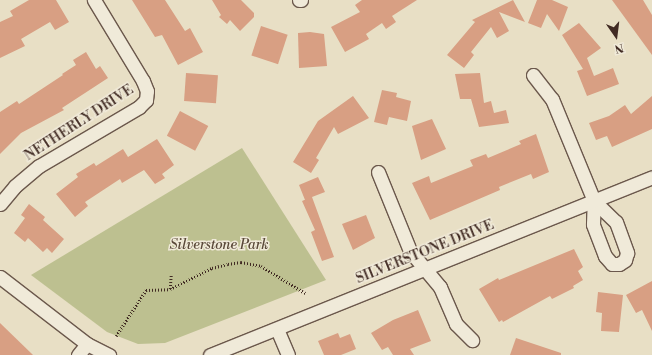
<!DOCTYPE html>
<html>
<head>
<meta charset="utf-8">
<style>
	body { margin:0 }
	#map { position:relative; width:652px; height:355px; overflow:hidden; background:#e8dfc5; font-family:"Libre Bodoni",serif }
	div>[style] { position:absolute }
	.green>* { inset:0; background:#bdc090 }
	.building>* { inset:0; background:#d89f83; transform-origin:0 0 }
	.path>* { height:2.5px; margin-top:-1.25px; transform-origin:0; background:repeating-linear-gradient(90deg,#412b23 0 1px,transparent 0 3px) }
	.roads { filter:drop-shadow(1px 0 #6b584c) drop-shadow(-1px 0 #6b584c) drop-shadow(0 1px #6b584c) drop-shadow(0 -1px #6b584c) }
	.minor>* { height:13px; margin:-6.5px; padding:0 6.5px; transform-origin:6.5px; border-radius:6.5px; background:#f0ead9 }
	span { translate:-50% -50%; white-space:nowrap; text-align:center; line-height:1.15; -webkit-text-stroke:3px #f0ead9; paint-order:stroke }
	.street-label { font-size:14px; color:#412b23 }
	.park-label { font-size:14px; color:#5a4939; font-style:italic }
	.north { position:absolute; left:596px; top:16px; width:40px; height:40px; -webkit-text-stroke:3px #f0ead9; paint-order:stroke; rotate:166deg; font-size:11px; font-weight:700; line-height:16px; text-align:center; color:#412b23 }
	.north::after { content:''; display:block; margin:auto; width:14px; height:18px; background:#412b23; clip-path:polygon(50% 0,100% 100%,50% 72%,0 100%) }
</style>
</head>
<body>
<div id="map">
	<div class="green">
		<div style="clip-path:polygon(242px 148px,326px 280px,165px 343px,138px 344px,107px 332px,31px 275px)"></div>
	</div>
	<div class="building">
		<div style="clip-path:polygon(29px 0,56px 0,69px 22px,55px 30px,50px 22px,21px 39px,25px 46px,0 58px,0 22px,13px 16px,10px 11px)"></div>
		<div style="clip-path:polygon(132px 0,165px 0,185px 31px,190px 28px,203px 52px,178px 65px,162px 35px,155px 37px)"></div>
		<div style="clip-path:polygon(212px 0,241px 0,254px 13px,254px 17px,240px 31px,230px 20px,227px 24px,219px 17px,221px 15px)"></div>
		<div style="clip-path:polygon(362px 0,417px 0,392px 16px,396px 22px,386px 29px,382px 23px,366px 34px,369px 39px,345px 52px,331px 27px,360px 12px,355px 5px)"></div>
		<div style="clip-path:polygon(513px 0,525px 22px,499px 12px,509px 31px,497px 38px,491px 27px,471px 52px,474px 55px,464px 68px,447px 55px,475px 22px,472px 20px)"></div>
		<div style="clip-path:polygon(537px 0,552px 0,568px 7px,559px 31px,547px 14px,541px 28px,528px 23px)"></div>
		<div style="clip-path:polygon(612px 0,643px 0,652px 15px,652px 55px)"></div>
		<div style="clip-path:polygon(579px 23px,601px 48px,587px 58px,594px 76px,613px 68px,619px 84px,587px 96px,577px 71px,583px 69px,562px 35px)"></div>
		<div style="left:261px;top:26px;width:28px;height:31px;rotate:18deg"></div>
		<div style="clip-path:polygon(310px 32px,324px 34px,327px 66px,299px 68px,298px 33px)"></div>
		<div style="clip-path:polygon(86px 52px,96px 69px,100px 66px,108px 78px,62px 108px,64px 110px,21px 133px,0 154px,0 112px,17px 101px,19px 104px,63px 75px,62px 74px,76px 65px,73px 60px)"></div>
		<div style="left:186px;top:73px;width:32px;height:28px;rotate:4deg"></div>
		<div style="clip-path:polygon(480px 73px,484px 103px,491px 101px,494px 113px,506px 110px,509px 123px,479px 127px,471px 99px,460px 99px,455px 74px)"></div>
		<div style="clip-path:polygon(382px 90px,397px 93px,396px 97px,411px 101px,407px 121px,389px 117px,387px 125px,374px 122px)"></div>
		<div style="clip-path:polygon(353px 96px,369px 118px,338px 134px,334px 127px,316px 158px,319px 160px,311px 173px,293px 162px,318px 121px)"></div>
		<div style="clip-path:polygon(652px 96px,652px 129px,612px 147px,607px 136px,596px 140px,589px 123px,609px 116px,625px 105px,631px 114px)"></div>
		<div style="left:180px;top:111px;width:32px;height:28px;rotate:28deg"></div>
		<div style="clip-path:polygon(432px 119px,446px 149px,421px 160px,412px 126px)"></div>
		<div style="clip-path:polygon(536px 134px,549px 172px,533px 179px,531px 174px,499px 187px,500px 190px,430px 220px,412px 183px,429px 176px,431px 183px,473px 166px,470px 160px,486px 154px,488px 158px,521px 144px,519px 141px)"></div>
		<div style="clip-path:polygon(157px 139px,174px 165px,162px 174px,165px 178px,155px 184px,144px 170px,122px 183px,120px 179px,85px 202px,88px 206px,75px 217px,56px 194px,78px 177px,76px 174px,94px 163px,96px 166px,123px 149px,128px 157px)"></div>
		<div style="clip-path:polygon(318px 177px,325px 192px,312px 197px,334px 257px,322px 261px,311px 232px,315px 230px,302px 201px,309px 198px,305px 200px,299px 185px)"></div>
		<div style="clip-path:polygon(29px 204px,45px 217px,43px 220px,64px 239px,52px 253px,47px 248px,43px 252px,28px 238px,25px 242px,14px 233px,25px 218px,21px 215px)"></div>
		<div style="clip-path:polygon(366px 215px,375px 238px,353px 250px,342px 224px)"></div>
		<div style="clip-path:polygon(574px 249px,583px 267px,578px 271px,583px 280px,573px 286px,574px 288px,552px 299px,550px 296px,503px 322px,502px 320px,499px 322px,479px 289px,498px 278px,499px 280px)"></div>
		<div style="clip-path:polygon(652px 281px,652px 331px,642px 310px,636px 313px,626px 295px)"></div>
		<div style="clip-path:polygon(598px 292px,623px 295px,619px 332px,601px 331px,602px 313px,596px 312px)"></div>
		<div style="clip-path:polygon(418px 310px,431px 341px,410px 349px,414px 355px,393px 355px,388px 347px,382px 350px,371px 333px,393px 320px)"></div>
		<div style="clip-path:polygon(0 323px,33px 355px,0 355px)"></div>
		<div style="clip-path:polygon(338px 333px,340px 338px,350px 334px,356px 349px,341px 355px,324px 355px,318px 341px)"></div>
		<div style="clip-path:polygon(516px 338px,561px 353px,561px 355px,510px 355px)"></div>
	</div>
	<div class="path">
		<div style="left:170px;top:289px;width:15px;rotate:-86deg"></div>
		<div style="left:116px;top:336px;width:55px;rotate:-56.9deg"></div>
		<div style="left:146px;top:290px;width:24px;rotate:-2deg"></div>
		<div style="left:170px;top:289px;width:47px;rotate:-26.6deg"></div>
		<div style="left:212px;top:268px;width:16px;rotate:-14deg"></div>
		<div style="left:228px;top:264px;width:13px;rotate:-9deg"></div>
		<div style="left:241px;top:262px;width:20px;rotate:11deg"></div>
		<div style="left:261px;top:266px;width:52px;rotate:31.5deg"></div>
	</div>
	<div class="roads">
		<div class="minor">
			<div style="left:299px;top:0;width:2px"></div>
			<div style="left:533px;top:75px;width:31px;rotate:52deg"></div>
			<div style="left:552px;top:99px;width:110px;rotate:67.6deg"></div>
			<div style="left:378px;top:172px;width:85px;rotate:67.9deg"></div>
			<div style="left:410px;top:251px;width:47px;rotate:50.2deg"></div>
			<div style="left:440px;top:287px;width:40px;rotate:66.6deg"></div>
			<div style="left:456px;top:324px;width:23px;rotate:45deg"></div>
			<div style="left:594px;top:201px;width:30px;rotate:44deg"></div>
			<div style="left:616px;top:222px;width:33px;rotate:70deg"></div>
			<div style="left:627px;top:253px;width:7px;rotate:106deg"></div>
			<div style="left:625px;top:260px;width:7px;rotate:146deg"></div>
			<div style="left:619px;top:264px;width:7px;rotate:180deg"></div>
			<div style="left:612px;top:264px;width:11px;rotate:-131deg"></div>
			<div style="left:605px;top:256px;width:34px;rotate:-111deg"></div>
			<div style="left:593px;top:224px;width:23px;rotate:-88deg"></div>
			<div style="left:0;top:204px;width:23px;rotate:-50deg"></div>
			<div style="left:15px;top:186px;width:31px;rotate:-40deg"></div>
			<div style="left:39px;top:166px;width:116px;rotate:-30.5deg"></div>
			<div style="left:139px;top:107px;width:10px;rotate:-45deg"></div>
			<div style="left:146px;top:100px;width:9px;rotate:-84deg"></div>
			<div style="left:147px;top:91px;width:11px;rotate:-112deg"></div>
			<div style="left:143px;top:81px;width:95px;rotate:-121.2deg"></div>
			<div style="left:0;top:277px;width:110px;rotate:37.6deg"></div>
			<div style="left:87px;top:344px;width:25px;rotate:27deg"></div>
			<div style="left:277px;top:329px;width:28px;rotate:67deg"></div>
			<div style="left:78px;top:355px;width:14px;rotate:-51deg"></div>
			<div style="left:210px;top:355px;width:476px;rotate:-21.9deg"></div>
		</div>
	</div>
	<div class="street-label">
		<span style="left:79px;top:123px;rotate:-33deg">NETHERLY DRIVE</span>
		<span style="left:425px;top:252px;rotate:-22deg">SILVERSTONE DRIVE</span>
	</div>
	<div class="park-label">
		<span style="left:219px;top:245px">Silverstone Park</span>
	</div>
	<div class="north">N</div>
</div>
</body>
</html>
